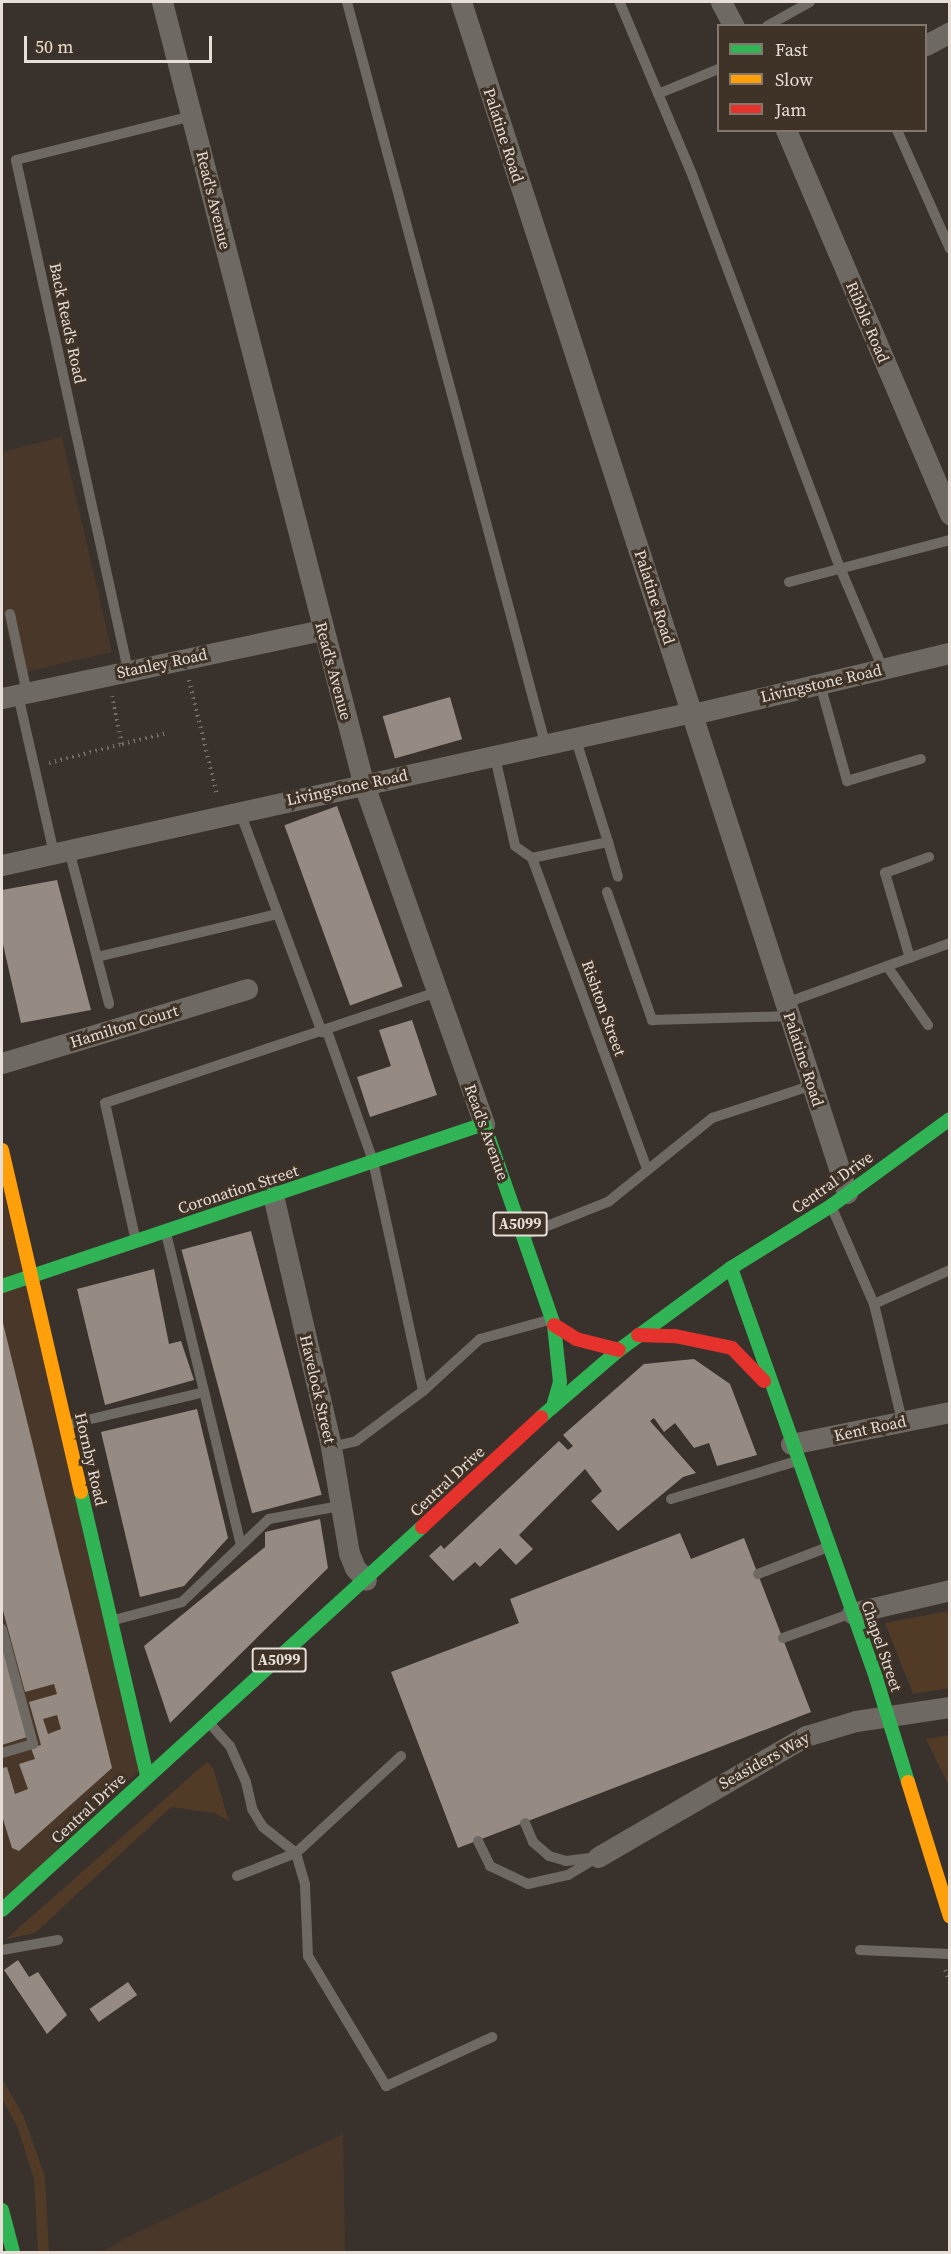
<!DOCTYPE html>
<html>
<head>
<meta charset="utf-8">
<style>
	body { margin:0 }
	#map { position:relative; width:951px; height:2254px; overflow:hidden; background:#39322c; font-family:"Source Serif 4",serif }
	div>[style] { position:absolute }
	.built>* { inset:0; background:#493829 }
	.green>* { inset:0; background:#513b26 }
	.building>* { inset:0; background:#958b82; transform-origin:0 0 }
	.path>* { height:4px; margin-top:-2px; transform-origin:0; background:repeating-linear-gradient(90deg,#746e69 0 1.5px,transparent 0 6px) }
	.lane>* { height:10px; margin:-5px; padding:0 5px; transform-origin:5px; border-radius:5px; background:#6f6963 }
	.street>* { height:21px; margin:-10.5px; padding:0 10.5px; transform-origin:10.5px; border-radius:10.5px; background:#6f6963 }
	.fast>* { height:14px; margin:-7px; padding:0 7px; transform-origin:7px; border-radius:7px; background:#30b455 }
	.slow>* { height:14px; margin:-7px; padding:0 7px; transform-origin:7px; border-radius:7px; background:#ff9f0a }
	.jam>* { height:14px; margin:-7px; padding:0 7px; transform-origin:7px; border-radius:7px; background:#e5322d }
	span { translate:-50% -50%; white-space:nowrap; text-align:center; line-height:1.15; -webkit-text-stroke:6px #3f3226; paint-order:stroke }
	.shield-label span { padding:2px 4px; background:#3f3226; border:2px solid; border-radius:4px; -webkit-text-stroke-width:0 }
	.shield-label { font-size:15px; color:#e7ded7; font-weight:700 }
	.street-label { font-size:16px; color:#e7ded7 }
	.frame { position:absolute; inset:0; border:3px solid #e7ded7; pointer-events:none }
	.legend { position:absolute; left:717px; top:24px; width:210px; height:108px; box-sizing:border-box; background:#3f3226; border:2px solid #82776d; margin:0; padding:8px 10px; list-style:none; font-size:18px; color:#e7ded7 }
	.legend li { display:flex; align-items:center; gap:12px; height:30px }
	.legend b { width:30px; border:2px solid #82776d }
	.scale { position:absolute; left:24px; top:36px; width:188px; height:27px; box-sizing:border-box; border:3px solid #e7ded7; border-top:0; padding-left:8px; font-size:18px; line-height:21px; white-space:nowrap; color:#e7ded7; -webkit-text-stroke:4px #3f3226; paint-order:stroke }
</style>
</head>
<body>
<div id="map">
	<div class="built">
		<div style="clip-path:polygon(62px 437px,112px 652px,17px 674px,2px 608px,2px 452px)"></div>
		<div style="clip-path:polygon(2px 1183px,139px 1771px,2px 1902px)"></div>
		<div style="clip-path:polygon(343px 2134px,345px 2252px,101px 2252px,126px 2238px)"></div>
	</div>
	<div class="green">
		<div style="clip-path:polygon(949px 1611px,949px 1688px,913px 1694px,885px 1623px)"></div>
		<div style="clip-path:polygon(949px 1735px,950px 1735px,949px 1786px,926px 1739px)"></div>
		<div style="clip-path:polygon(207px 1762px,213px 1768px,229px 1821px,215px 1813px,171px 1807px,35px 1933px,6px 1939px)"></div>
		<div style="clip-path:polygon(2px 2079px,24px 2117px,45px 2177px,49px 2252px,38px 2252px,34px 2179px,17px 2126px,2px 2098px)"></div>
	</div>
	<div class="building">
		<div style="left:450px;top:697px;width:44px;height:70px;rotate:74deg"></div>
		<div style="left:337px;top:806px;width:192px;height:56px;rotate:70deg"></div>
		<div style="clip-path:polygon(57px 880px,91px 1010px,21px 1023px,2px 940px,2px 890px)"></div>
		<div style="clip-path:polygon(412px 1020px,437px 1095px,370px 1117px,357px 1077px,391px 1066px,379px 1030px)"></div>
		<div style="left:251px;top:1231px;width:273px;height:72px;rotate:75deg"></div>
		<div style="clip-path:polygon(154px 1269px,169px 1344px,181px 1341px,194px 1380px,105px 1405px,77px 1289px)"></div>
		<div style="clip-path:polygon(evenodd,2px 1319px,112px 1768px,19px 1851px,12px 1848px,2px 1816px,2px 1768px,7px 1767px,15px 1794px,28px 1789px,19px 1764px,35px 1759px,31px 1748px,41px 1745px,29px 1702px,57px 1694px,54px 1684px,25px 1692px,2px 1607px,2px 1319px,57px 1715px,61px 1729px,48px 1734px,43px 1719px,57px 1715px)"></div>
		<div style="clip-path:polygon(694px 1359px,730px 1384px,757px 1455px,717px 1466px,709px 1443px,694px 1448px,675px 1423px,664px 1432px,654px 1418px,650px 1421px,696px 1473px,683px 1477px,618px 1531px,591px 1501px,602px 1491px,585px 1469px,519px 1535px,533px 1549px,516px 1565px,500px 1548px,480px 1567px,475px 1562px,453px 1581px,429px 1556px,441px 1545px,444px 1549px,559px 1441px,568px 1450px,573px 1446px,563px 1435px,644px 1364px)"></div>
		<div style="clip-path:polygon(197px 1409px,228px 1538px,184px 1586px,140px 1597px,101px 1432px)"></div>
		<div style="clip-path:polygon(320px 1519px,328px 1568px,170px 1723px,144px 1646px,265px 1547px,265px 1532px)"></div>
		<div style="clip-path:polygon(680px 1533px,691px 1559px,744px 1538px,811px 1712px,458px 1848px,391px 1672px,519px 1623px,510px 1599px)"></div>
		<div style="clip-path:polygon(2px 1641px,27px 1737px,2px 1745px)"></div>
		<div style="clip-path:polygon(18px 1960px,29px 1977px,38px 1972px,67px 2015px,47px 2034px,4px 1970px)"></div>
		<div style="left:128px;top:1982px;width:16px;height:47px;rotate:55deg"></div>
	</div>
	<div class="path">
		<div style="left:189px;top:680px;width:118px;rotate:76.3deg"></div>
		<div style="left:122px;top:744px;width:46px;rotate:-13.7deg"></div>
		<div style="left:49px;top:763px;width:75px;rotate:-14.6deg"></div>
		<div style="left:122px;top:744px;width:49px;rotate:-101.8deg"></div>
		<div style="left:945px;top:1970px;width:14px;rotate:69deg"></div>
	</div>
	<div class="lane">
		<div style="left:347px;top:2px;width:771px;rotate:75.04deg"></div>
		<div style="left:620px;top:3px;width:189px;rotate:67.2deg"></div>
		<div style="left:693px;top:177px;width:420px;rotate:69.4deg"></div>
		<div style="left:841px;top:570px;width:108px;rotate:67deg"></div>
		<div style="left:767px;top:26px;width:49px;rotate:-29.2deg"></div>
		<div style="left:658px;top:94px;width:65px;rotate:-22.6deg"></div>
		<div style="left:897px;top:130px;width:130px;rotate:66deg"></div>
		<div style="left:789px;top:582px;width:166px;rotate:-14.6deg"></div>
		<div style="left:10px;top:614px;width:81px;rotate:77.9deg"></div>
		<div style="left:128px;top:670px;width:522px;rotate:-102.39deg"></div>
		<div style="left:16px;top:160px;width:182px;rotate:-14deg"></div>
		<div style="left:820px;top:684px;width:101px;rotate:74.4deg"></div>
		<div style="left:847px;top:781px;width:77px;rotate:-16.6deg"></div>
		<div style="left:18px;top:695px;width:162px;rotate:77.2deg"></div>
		<div style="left:495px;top:757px;width:91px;rotate:77.3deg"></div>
		<div style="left:515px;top:846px;width:21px;rotate:35deg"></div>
		<div style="left:532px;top:858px;width:78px;rotate:-11.9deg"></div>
		<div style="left:608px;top:842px;width:107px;rotate:-107.4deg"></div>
		<div style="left:240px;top:812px;width:235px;rotate:69.6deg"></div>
		<div style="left:608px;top:842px;width:36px;rotate:74deg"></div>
		<div style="left:69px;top:850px;width:159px;rotate:75.4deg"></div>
		<div style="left:532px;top:858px;width:332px;rotate:69.7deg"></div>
		<div style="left:607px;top:892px;width:136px;rotate:70.6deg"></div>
		<div style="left:652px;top:1020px;width:139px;rotate:-1.6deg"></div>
		<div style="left:97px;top:957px;width:186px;rotate:-13.4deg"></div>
		<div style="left:910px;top:958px;width:89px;rotate:-106.4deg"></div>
		<div style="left:885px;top:873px;width:47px;rotate:-20deg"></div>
		<div style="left:887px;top:966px;width:72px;rotate:55.2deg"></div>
		<div style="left:786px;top:1003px;width:175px;rotate:-20.1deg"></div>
		<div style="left:327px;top:1031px;width:138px;rotate:70.5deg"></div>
		<div style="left:373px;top:1161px;width:235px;rotate:77.7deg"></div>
		<div style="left:832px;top:1208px;width:105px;rotate:66.4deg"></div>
		<div style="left:874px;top:1304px;width:120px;rotate:76.5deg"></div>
		<div style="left:166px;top:1233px;width:321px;rotate:76.5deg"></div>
		<div style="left:527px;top:1234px;width:87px;rotate:-21.6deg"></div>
		<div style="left:608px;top:1202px;width:134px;rotate:-38.9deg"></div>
		<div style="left:712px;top:1118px;width:106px;rotate:-18.1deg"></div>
		<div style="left:135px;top:1237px;width:137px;rotate:-102.6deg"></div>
		<div style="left:105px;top:1103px;width:350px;rotate:-18.5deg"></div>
		<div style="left:874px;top:1304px;width:83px;rotate:-24.1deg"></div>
		<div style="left:66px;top:1425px;width:142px;rotate:-13.4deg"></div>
		<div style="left:331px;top:1447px;width:26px;rotate:-13deg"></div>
		<div style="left:356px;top:1441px;width:84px;rotate:-36.7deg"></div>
		<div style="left:423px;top:1391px;width:77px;rotate:-42.4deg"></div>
		<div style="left:480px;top:1339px;width:72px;rotate:-15.4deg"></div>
		<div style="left:671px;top:1499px;width:132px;rotate:-16.8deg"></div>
		<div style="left:758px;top:1574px;width:75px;rotate:-21.1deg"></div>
		<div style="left:114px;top:1620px;width:70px;rotate:-14.8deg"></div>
		<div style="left:182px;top:1602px;width:120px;rotate:-43.7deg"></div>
		<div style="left:269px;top:1519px;width:72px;rotate:-10.4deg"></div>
		<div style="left:2px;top:1629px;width:119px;rotate:74.9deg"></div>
		<div style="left:33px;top:1744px;width:32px;rotate:164deg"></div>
		<div style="left:783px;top:1638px;width:73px;rotate:-19.9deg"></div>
		<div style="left:211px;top:1725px;width:28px;rotate:48deg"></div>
		<div style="left:230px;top:1746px;width:39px;rotate:66deg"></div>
		<div style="left:246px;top:1782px;width:28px;rotate:77deg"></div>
		<div style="left:252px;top:1809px;width:21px;rotate:59deg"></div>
		<div style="left:263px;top:1827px;width:42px;rotate:38.2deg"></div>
		<div style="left:296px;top:1853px;width:33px;rotate:74deg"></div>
		<div style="left:305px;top:1885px;width:71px;rotate:87.6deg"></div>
		<div style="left:308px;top:1956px;width:152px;rotate:59deg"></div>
		<div style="left:386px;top:2086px;width:117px;rotate:-24.8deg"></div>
		<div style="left:525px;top:1823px;width:21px;rotate:67deg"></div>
		<div style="left:533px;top:1842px;width:21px;rotate:41deg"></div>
		<div style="left:549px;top:1856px;width:18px;rotate:16deg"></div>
		<div style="left:566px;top:1861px;width:26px;rotate:-7deg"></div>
		<div style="left:478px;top:1841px;width:28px;rotate:64deg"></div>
		<div style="left:490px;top:1866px;width:42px;rotate:25.3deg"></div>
		<div style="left:528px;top:1884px;width:41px;rotate:-12.7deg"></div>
		<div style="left:568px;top:1875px;width:35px;rotate:-31deg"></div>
		<div style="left:237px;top:1876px;width:63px;rotate:-21.3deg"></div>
		<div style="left:296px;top:1853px;width:143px;rotate:-42.7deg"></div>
		<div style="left:2px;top:1950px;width:57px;rotate:-10.1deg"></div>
		<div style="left:860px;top:1950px;width:90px;rotate:2.5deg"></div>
	</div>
	<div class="street">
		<div style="left:162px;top:2px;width:805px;rotate:75.55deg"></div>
		<div style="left:363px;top:782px;width:363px;rotate:70.5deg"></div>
		<div style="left:461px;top:2px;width:1252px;rotate:72.04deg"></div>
		<div style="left:721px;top:2px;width:27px;rotate:62deg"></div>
		<div style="left:926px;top:45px;width:27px;rotate:-28deg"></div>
		<div style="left:786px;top:130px;width:418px;rotate:66.9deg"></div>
		<div style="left:2px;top:698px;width:327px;rotate:-12deg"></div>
		<div style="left:693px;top:714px;width:264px;rotate:-13.4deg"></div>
		<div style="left:2px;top:865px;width:707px;rotate:-12.5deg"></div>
		<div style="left:2px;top:1063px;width:256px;rotate:-16.8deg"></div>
		<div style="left:273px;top:1195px;width:259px;rotate:77deg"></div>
		<div style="left:331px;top:1447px;width:108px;rotate:80.4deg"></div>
		<div style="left:349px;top:1553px;width:16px;rotate:68deg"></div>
		<div style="left:355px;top:1568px;width:16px;rotate:47deg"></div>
		<div style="left:791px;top:1444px;width:162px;rotate:-11.4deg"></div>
		<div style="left:852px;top:1613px;width:101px;rotate:-13.2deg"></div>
		<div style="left:598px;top:1857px;width:241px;rotate:-30.2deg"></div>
		<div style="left:806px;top:1736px;width:52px;rotate:-16.7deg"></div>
		<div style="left:856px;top:1721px;width:95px;rotate:-8.5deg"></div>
	</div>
	<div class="fast">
		<div style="left:731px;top:1268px;width:435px;rotate:70.5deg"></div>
		<div style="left:876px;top:1678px;width:109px;rotate:72.9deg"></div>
		<div style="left:2px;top:1286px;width:508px;rotate:-18.58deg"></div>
		<div style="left:484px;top:1124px;width:213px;rotate:70.8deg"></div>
		<div style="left:554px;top:1325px;width:57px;rotate:84deg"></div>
		<div style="left:560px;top:1382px;width:26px;rotate:106deg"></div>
		<div style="left:541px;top:1417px;width:103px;rotate:-40.7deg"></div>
		<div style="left:619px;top:1350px;width:139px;rotate:-36.2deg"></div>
		<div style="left:731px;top:1268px;width:118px;rotate:-31.8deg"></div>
		<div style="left:831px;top:1206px;width:147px;rotate:-36.2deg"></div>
		<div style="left:81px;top:1492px;width:292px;rotate:76.9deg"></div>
		<div style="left:2px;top:1910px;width:568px;rotate:-42.36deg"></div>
		<div style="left:2px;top:2210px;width:43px;rotate:75.3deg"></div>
	</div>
	<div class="slow">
		<div style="left:2px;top:1150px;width:351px;rotate:77deg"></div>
		<div style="left:908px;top:1782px;width:141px;rotate:72.7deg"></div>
	</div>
	<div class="jam">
		<div style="left:554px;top:1325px;width:26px;rotate:32deg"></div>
		<div style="left:576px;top:1339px;width:44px;rotate:14.3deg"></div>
		<div style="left:638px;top:1335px;width:37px;rotate:2deg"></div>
		<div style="left:675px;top:1336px;width:58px;rotate:11.9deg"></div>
		<div style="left:732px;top:1348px;width:46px;rotate:45.9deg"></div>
		<div style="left:422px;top:1527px;width:162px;rotate:-42.7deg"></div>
	</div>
	<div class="shield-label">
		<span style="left:520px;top:1224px">A5099</span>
		<span style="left:279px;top:1660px">A5099</span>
	</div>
	<div class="street-label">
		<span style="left:504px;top:135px;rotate:72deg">Palatine Road</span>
		<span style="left:214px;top:200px;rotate:76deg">Read's Avenue</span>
		<span style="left:868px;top:322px;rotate:67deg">Ribble Road</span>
		<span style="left:68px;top:323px;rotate:78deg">Back Read's Road</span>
		<span style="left:655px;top:597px;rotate:72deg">Palatine Road</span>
		<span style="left:162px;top:663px;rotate:-12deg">Stanley Road</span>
		<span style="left:334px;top:671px;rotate:75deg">Read's Avenue</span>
		<span style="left:821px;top:683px;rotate:-13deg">Livingstone Road</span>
		<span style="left:347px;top:787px;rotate:-12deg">Livingstone Road</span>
		<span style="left:604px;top:1008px;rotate:70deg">Rishton Street</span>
		<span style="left:124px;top:1026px;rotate:-17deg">Hamilton Court</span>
		<span style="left:804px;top:1059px;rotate:72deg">Palatine Road</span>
		<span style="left:487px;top:1132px;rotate:70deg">Read's Avenue</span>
		<span style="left:832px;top:1182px;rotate:-35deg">Central Drive</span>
		<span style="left:238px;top:1189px;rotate:-18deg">Coronation Street</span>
		<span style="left:318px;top:1389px;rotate:77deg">Havelock Street</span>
		<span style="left:870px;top:1428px;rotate:-12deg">Kent Road</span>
		<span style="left:91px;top:1459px;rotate:77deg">Hornby Road</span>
		<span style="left:447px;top:1481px;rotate:-43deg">Central Drive</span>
		<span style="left:882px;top:1646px;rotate:71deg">Chapel Street</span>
		<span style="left:764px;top:1760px;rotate:-29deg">Seasiders Way</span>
		<span style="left:88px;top:1808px;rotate:-43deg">Central Drive</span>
	</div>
	<div class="frame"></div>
	<ul class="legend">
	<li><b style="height:8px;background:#30b455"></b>Fast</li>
	<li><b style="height:8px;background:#ff9f0a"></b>Slow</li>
	<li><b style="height:8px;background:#e5322d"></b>Jam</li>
	</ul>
	<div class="scale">50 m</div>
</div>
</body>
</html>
